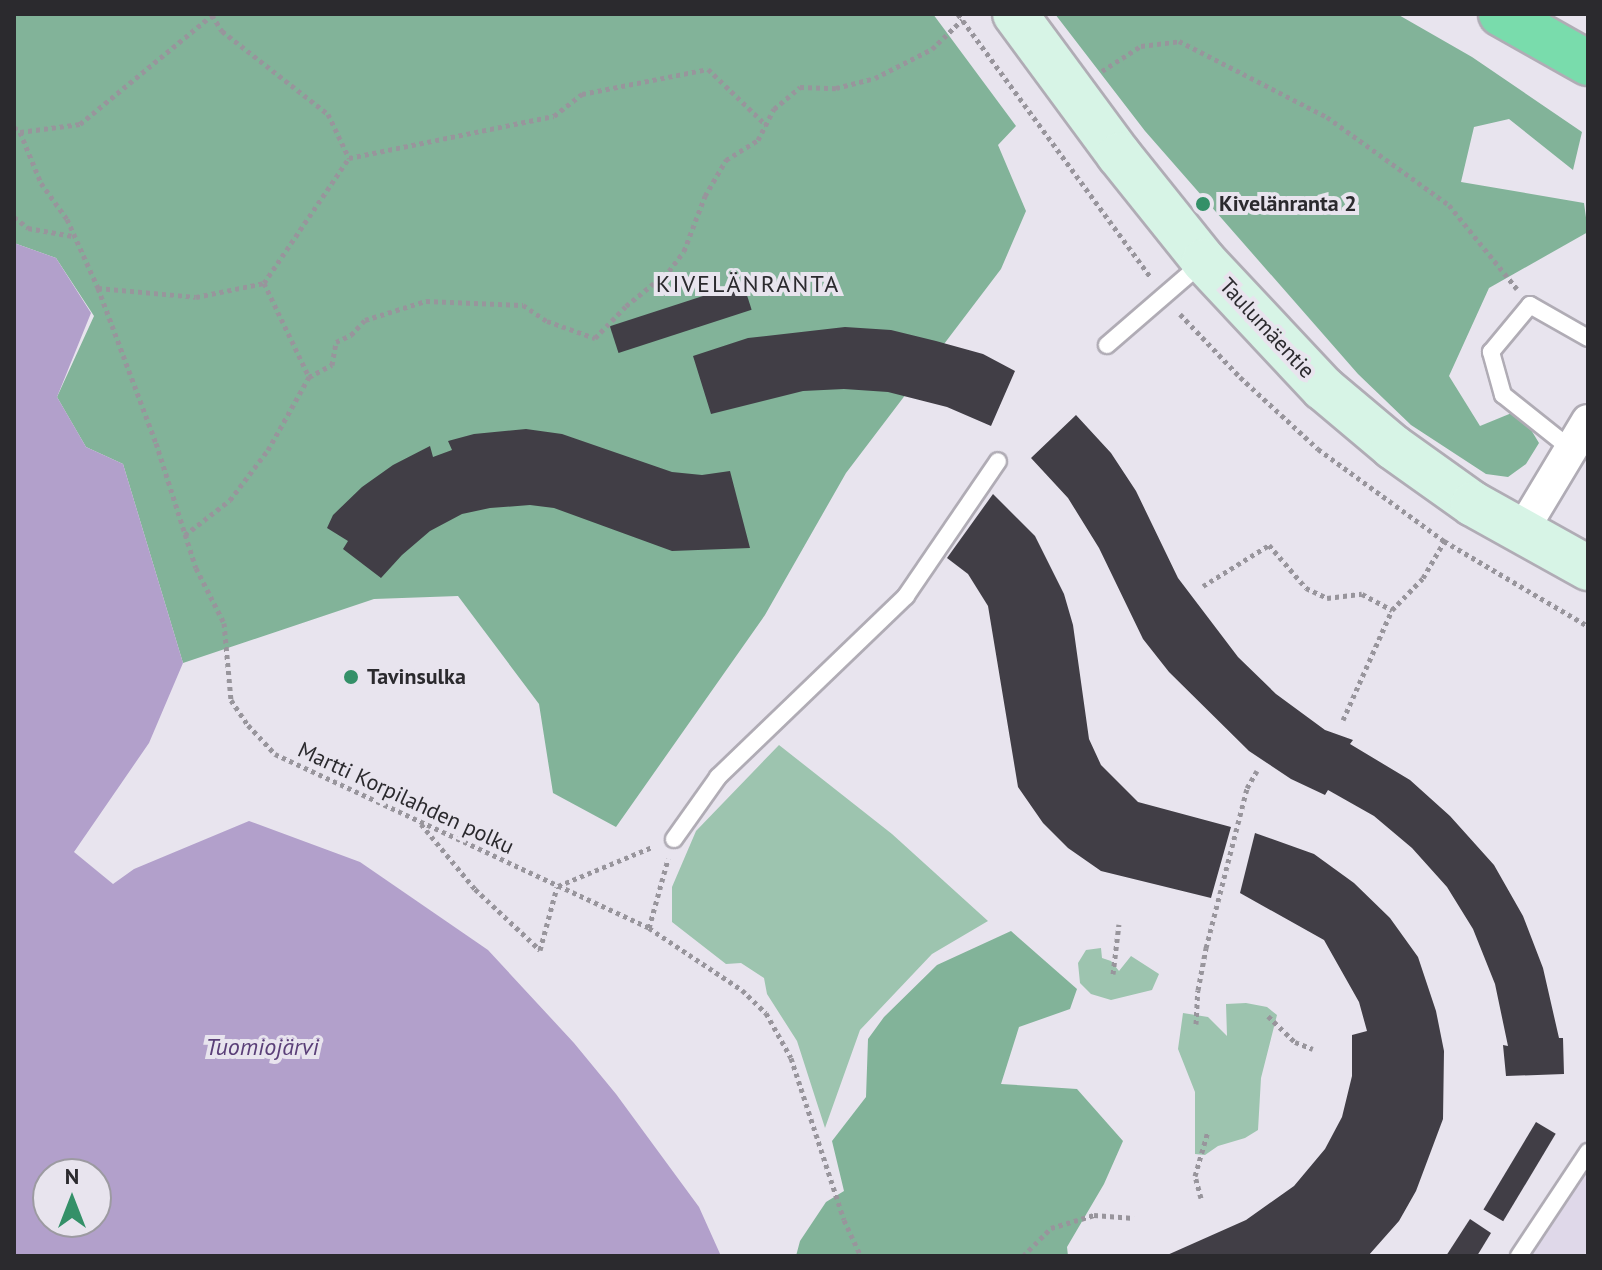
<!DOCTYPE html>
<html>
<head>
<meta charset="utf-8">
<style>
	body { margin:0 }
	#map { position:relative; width:1602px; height:1270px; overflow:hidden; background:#e8e4ee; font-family:"PT Sans",sans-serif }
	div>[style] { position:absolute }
	.built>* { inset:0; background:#dfd8e9 }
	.green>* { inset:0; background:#9dc4af }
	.forest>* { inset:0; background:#82b399 }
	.water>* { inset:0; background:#b2a0cb }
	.building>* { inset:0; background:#413e46; transform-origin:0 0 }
	.path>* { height:5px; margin-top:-2.5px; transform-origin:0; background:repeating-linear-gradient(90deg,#98959c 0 4px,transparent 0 8px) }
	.roads { filter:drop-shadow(2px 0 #b0acb5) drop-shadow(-2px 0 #b0acb5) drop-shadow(0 2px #b0acb5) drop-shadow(0 -2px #b0acb5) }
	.lane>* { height:16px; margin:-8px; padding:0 8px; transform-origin:8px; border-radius:8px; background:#fff }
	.street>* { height:32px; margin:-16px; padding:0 16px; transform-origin:16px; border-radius:16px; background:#fff }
	.secondary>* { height:44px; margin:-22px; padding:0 22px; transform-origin:22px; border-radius:22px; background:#d7f4e6 }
	.highway>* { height:44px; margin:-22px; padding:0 22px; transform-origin:22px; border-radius:22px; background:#79dcac }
	.dots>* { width:22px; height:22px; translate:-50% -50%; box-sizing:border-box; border:4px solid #e8e4ee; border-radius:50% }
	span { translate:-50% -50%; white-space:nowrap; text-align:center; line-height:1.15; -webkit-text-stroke:8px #e8e4ee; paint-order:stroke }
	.poi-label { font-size:22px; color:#2b2a2e; font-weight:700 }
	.left { translate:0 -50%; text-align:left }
	.street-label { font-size:22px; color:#2b2a2e }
	.neighbourhood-label { font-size:24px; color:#2b2a2e; letter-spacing:2px }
	.water-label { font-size:24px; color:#5a3f78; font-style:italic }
	.frame { position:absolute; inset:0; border:16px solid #2b2a2e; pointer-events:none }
	.north { position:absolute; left:32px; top:1158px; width:80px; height:80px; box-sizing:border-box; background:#e8e4ee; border:2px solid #9c9aa1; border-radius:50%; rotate:0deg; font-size:22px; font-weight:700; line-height:32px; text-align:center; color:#2b2a2e }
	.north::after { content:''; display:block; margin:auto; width:28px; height:36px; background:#349068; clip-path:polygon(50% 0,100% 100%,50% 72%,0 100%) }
</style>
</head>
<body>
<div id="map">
	<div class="built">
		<div style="clip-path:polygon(1588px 1162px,1588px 1256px,1527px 1256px)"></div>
	</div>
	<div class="green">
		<div style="clip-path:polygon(779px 745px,892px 834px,988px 921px,932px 954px,860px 1030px,825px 1128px,797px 1041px,767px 994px,764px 978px,741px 963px,726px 964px,672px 922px,672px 887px,696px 831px)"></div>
		<div style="clip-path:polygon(1101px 948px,1102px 958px,1111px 961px,1119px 971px,1131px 956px,1159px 974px,1152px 990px,1111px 1000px,1091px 994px,1080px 983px,1078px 963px,1086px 950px)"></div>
		<div style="clip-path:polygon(1246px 1003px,1267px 1007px,1277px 1015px,1261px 1078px,1258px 1130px,1245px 1138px,1218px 1146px,1205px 1155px,1195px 1154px,1195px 1092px,1178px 1049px,1183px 1013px,1208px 1017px,1227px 1036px,1226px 1004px)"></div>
	</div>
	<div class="forest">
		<div style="clip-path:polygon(14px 14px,933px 14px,1016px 126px,998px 145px,1026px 211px,1001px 269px,846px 473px,765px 615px,616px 827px,553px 793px,539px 704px,458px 596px,374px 599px,183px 663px,123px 464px,86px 447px,57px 397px,94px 316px,56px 258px,14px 243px)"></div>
		<div style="clip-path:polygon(1055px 14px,1397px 14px,1472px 57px,1582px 132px,1573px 170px,1509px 119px,1474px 127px,1461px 182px,1584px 203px,1588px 232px,1489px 288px,1449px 376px,1480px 426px,1519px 410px,1539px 443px,1526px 464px,1508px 477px,1486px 474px,1411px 425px,1358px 374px,1145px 131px)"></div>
		<div style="clip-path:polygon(1011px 931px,1077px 989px,1070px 1009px,1019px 1027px,1001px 1084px,1077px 1089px,1123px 1141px,1104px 1184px,1067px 1247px,1068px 1256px,796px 1256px,800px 1241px,826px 1202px,844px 1191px,832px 1141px,866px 1097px,868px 1039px,884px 1017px,937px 965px)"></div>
	</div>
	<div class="water">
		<div style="clip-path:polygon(evenodd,14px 243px,56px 258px,91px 313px,57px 397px,86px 447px,123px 464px,183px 663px,149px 743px,74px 852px,113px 884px,134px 869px,249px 821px,360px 862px,488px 950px,574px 1043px,616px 1094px,699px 1207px,721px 1256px,14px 1256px,14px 243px,48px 1174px,96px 1174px,96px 1222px,48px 1222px,48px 1174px)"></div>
	</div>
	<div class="building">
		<div style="left:743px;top:283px;width:28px;height:140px;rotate:72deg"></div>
		<div style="clip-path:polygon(845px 327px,891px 330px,936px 341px,983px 354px,1015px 371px,991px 426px,947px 407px,888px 392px,844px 389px,803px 391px,711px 414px,693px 356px,748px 338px)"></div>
		<div style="clip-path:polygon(1076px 415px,1111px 453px,1136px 491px,1178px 578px,1238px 657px,1276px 694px,1325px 730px,1353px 740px,1350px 744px,1410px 780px,1450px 816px,1494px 865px,1523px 916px,1543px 968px,1559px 1038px,1563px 1038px,1564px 1074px,1506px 1076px,1503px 1045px,1508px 1046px,1495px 984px,1473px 929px,1447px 887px,1412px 848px,1374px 816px,1328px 790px,1325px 795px,1291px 779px,1249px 751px,1169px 672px,1143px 639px,1099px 548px,1068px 498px,1031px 458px)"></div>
		<div style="clip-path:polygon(526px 429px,562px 434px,672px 472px,702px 475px,730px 471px,750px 548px,672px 551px,554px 508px,530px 505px,490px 508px,462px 514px,430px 531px,402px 555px,381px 578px,343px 549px,348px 541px,327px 528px,333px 515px,362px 487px,393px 465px,430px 446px,433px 457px,452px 450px,448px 441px,474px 434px)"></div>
		<div style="clip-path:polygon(993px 494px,1035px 536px,1064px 594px,1073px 625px,1089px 739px,1101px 765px,1138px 802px,1231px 827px,1211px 898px,1101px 871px,1068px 848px,1043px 823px,1018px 787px,988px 606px,968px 574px,947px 558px)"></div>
		<div style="clip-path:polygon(1255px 833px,1314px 854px,1354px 883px,1390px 918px,1418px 957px,1436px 1011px,1444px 1051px,1443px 1119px,1416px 1191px,1399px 1221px,1368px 1256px,1165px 1256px,1246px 1220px,1294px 1186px,1325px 1149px,1342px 1117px,1352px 1076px,1352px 1035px,1367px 1031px,1359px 1002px,1324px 940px,1240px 893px)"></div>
		<div style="left:1536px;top:1122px;width:23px;height:102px;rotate:31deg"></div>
		<div style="clip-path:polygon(1470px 1219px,1491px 1233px,1477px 1256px,1446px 1256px)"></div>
	</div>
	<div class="path">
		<div style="left:958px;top:14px;width:327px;rotate:53.8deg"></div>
		<div style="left:1102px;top:71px;width:46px;rotate:-32.7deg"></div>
		<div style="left:1141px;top:46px;width:38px;rotate:-7deg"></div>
		<div style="left:1179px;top:41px;width:166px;rotate:27.2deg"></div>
		<div style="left:1327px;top:117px;width:150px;rotate:35.8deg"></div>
		<div style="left:1449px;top:205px;width:108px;rotate:51deg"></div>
		<div style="left:14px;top:127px;width:8px;rotate:40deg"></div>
		<div style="left:20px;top:132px;width:55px;rotate:67.6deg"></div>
		<div style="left:41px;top:183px;width:44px;rotate:54.2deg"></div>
		<div style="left:67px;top:219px;width:76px;rotate:65.8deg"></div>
		<div style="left:98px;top:288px;width:165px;rotate:69.5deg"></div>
		<div style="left:156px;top:443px;width:131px;rotate:72.3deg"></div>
		<div style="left:196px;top:568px;width:62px;rotate:63deg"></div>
		<div style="left:224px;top:623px;width:77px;rotate:84.8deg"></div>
		<div style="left:231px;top:700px;width:30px;rotate:56deg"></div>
		<div style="left:248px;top:725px;width:40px;rotate:47deg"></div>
		<div style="left:275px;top:754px;width:412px;rotate:24.9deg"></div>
		<div style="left:649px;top:928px;width:112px;rotate:33.7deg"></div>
		<div style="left:742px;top:990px;width:33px;rotate:44deg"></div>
		<div style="left:766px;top:1013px;width:51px;rotate:60.9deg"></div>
		<div style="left:791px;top:1058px;width:170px;rotate:71.9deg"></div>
		<div style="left:844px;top:1220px;width:40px;rotate:65deg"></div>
		<div style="left:20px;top:132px;width:61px;rotate:-7.6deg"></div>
		<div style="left:80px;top:124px;width:171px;rotate:-39.5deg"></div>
		<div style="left:212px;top:15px;width:19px;rotate:58deg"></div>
		<div style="left:222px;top:31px;width:135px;rotate:38.1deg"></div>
		<div style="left:328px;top:114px;width:49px;rotate:64.5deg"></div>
		<div style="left:14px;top:217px;width:18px;rotate:38deg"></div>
		<div style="left:28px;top:228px;width:45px;rotate:10.3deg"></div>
		<div style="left:264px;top:283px;width:104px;rotate:64.4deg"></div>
		<div style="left:98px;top:288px;width:98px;rotate:5.2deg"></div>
		<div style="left:196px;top:297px;width:69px;rotate:-11.6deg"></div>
		<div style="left:264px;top:283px;width:151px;rotate:-55.8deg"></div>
		<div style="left:349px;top:158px;width:209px;rotate:-11.6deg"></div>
		<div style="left:554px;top:116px;width:36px;rotate:-38deg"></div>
		<div style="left:582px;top:94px;width:128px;rotate:-11.2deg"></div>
		<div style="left:708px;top:69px;width:81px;rotate:44deg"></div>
		<div style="left:1180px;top:314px;width:87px;rotate:46.4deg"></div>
		<div style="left:1240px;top:377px;width:106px;rotate:42.7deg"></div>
		<div style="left:1318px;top:449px;width:156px;rotate:36.1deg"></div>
		<div style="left:1444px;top:541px;width:167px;rotate:30.6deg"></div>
		<div style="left:185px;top:535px;width:57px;rotate:-37.9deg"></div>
		<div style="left:230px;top:500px;width:63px;rotate:-52.8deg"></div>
		<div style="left:268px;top:450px;width:84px;rotate:-60.7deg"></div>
		<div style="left:309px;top:377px;width:26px;rotate:-28deg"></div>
		<div style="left:332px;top:365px;width:23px;rotate:-80deg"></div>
		<div style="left:336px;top:342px;width:17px;rotate:-25deg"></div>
		<div style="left:351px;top:335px;width:21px;rotate:-47deg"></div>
		<div style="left:365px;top:320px;width:64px;rotate:-17.3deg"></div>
		<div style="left:426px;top:301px;width:97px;rotate:2.4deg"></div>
		<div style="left:523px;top:305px;width:29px;rotate:34deg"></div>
		<div style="left:547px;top:321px;width:51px;rotate:19.5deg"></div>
		<div style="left:595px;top:338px;width:45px;rotate:-45.9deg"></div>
		<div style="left:626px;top:306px;width:55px;rotate:-39.1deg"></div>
		<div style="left:669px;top:271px;width:25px;rotate:-53deg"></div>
		<div style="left:684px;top:251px;width:59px;rotate:-69.1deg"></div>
		<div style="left:705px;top:196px;width:42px;rotate:-59.7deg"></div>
		<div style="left:726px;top:160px;width:38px;rotate:-32deg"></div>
		<div style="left:758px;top:140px;width:35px;rotate:-63deg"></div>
		<div style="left:774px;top:109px;width:34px;rotate:-40deg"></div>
		<div style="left:800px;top:87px;width:36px;rotate:2deg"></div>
		<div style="left:836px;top:88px;width:40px;rotate:-14.4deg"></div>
		<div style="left:875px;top:78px;width:64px;rotate:-27deg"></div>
		<div style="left:932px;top:49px;width:42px;rotate:-44deg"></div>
		<div style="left:1203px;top:586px;width:78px;rotate:-31.8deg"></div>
		<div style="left:1269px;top:545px;width:57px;rotate:49.3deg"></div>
		<div style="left:1306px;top:588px;width:23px;rotate:25deg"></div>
		<div style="left:1327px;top:598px;width:35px;rotate:-7deg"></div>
		<div style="left:1362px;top:594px;width:34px;rotate:28deg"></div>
		<div style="left:1343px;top:720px;width:120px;rotate:-66deg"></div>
		<div style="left:1392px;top:610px;width:45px;rotate:-45.9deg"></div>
		<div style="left:1423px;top:578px;width:44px;rotate:-59.9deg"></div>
		<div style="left:421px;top:824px;width:85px;rotate:50.3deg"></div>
		<div style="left:475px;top:889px;width:89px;rotate:43.2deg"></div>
		<div style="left:540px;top:950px;width:65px;rotate:-74.9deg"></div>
		<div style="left:558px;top:886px;width:102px;rotate:-22.5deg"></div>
		<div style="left:649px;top:928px;width:72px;rotate:-74.6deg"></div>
		<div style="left:1113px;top:974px;width:50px;rotate:-83.2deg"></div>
		<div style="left:1268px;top:1016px;width:37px;rotate:44deg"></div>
		<div style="left:1295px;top:1042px;width:19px;rotate:21deg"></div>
		<div style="left:1196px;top:1024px;width:34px;rotate:-87deg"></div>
		<div style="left:1198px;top:990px;width:43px;rotate:-79.2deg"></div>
		<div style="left:1206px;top:948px;width:165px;rotate:-75.6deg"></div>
		<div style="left:1247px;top:788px;width:20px;rotate:-60deg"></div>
		<div style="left:1201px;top:1198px;width:23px;rotate:-105deg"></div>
		<div style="left:1195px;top:1176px;width:47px;rotate:-73.9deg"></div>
		<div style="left:1023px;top:1256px;width:40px;rotate:-45deg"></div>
		<div style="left:1051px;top:1228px;width:45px;rotate:-16.8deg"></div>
		<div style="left:1094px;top:1215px;width:40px;rotate:4.3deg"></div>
	</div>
	<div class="roads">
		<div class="lane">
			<div style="left:1107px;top:345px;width:127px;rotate:-40.8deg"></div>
			<div style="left:1571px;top:449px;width:87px;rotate:-141.5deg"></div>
			<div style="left:1503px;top:395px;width:45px;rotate:-105.6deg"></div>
			<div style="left:1491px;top:352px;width:61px;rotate:-50.3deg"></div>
			<div style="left:1530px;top:305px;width:67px;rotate:29.6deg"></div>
			<div style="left:674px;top:839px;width:76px;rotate:-54.6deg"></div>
			<div style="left:718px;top:777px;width:261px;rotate:-43.9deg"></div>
			<div style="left:906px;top:596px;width:163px;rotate:-55.7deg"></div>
			<div style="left:1519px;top:1256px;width:125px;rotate:-56.4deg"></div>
		</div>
		<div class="street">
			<div style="left:1523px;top:529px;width:126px;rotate:-59deg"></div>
		</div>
		<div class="secondary">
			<div style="left:1015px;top:14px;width:175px;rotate:53.6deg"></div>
			<div style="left:1119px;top:155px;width:136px;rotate:51.3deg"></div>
			<div style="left:1204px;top:261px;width:174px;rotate:46.9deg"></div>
			<div style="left:1323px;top:388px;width:92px;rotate:40.1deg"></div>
			<div style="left:1393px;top:447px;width:98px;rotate:35.5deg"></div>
			<div style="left:1473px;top:504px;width:132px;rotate:29.1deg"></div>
		</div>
		<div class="highway">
			<div style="left:1501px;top:14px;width:100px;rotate:29.4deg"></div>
		</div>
	</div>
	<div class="dots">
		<div style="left:1203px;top:204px;background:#349068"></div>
		<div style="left:351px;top:677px;background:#349068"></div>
	</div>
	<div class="poi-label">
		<span class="left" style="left:1219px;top:204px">Kivelänranta 2</span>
		<span class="left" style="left:367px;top:677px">Tavinsulka</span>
	</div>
	<div class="street-label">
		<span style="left:1267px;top:328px;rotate:47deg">Taulumäentie</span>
		<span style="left:406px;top:798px;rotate:25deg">Martti Korpilahden polku</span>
	</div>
	<div class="neighbourhood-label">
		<span style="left:748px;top:284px">KIVELÄNRANTA</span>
	</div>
	<div class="water-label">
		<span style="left:262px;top:1047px">Tuomiojärvi</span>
	</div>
	<div class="frame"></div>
	<div class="north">N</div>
</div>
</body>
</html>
